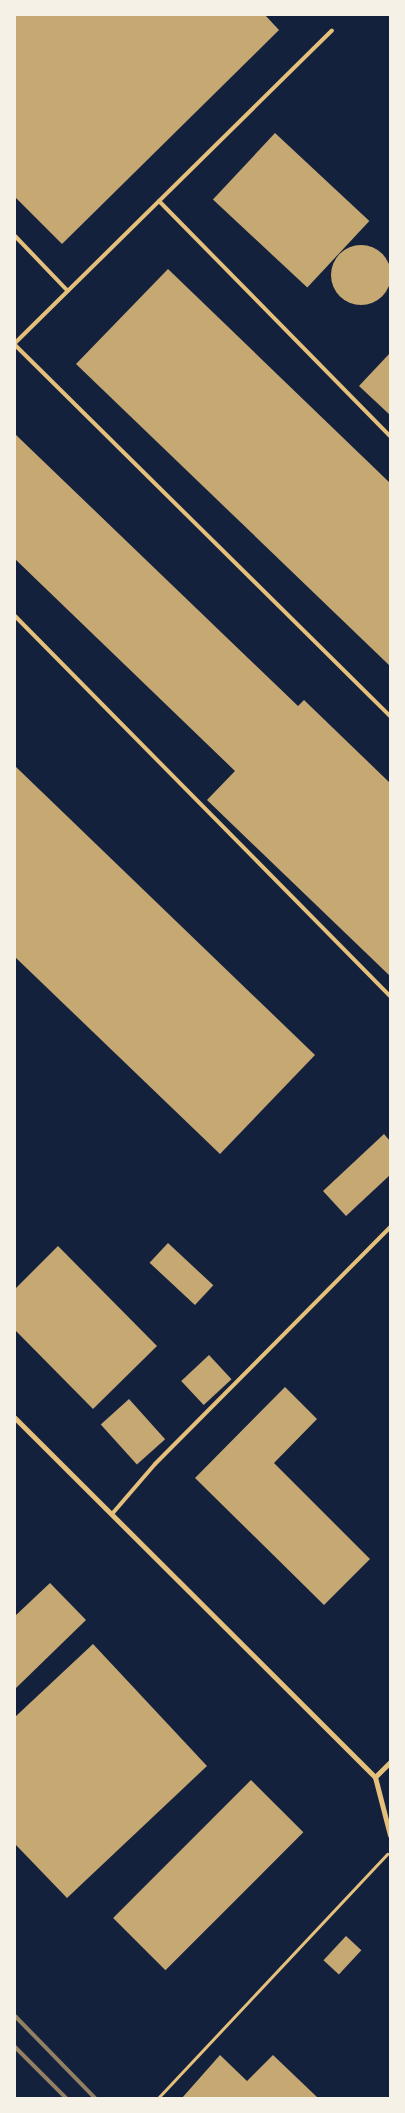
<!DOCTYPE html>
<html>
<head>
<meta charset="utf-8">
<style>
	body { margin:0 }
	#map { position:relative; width:405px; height:2113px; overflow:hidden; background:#14213d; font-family:"Roboto Condensed",sans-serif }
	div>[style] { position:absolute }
	.building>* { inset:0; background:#c6a872; transform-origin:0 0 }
	.round { border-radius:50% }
	.path>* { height:3px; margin:-1.5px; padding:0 1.5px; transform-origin:1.5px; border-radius:1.5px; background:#e5c07b }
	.service>* { height:4px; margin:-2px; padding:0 2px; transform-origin:2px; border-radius:2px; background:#e5c07b }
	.minor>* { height:5px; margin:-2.5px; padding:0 2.5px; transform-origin:2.5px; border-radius:2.5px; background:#e5c07b }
	.rail>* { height:4px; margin:-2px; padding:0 2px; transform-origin:2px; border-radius:2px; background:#918062 }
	span { translate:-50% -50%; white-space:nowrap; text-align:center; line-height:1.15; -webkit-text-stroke:4px #f6f1e7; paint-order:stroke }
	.frame { position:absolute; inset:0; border:16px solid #f6f1e7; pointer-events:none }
</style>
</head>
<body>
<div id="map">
	<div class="building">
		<div style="clip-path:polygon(15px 15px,265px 15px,279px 30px,62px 244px,15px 197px)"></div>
		<div style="left:275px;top:133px;width:129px;height:91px;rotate:43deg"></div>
		<div class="round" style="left:331px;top:245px;width:60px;height:60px"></div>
		<div style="clip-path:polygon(168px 269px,390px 483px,390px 666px,76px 364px)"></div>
		<div style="clip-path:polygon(390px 353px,390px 415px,359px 386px)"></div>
		<div style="clip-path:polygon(15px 434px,298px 706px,304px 700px,390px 783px,390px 976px,207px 800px,235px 771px,15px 559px)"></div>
		<div style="clip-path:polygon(15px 766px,315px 1055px,220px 1154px,15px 957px)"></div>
		<div style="clip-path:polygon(384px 1134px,390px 1141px,390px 1175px,346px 1216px,323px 1191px)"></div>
		<div style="left:168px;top:1243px;width:62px;height:27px;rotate:43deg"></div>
		<div style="clip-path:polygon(58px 1246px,157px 1346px,93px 1409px,15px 1330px,15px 1289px)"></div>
		<div style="left:209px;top:1355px;width:33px;height:38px;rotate:47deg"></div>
		<div style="clip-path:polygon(285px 1387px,317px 1419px,274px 1463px,370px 1559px,324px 1605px,195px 1478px)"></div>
		<div style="left:129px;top:1399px;width:54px;height:38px;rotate:48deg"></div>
		<div style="clip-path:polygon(50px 1583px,86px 1620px,15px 1689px,15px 1616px)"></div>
		<div style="clip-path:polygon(93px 1644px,207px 1766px,67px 1898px,15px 1844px,15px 1717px)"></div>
		<div style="left:251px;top:1780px;width:74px;height:195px;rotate:45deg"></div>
		<div style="left:346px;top:1936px;width:21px;height:33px;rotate:43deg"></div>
		<div style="clip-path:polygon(220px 2055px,247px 2081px,273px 2055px,318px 2098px,182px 2098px)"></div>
	</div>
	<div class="path">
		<div style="left:158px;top:2098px;width:335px;rotate:-46.8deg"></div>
	</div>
	<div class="service">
		<div style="left:159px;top:201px;width:330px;rotate:45.5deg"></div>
		<div style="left:15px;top:236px;width:76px;rotate:46.1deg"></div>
		<div style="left:15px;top:343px;width:445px;rotate:-44.6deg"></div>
		<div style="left:15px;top:345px;width:528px;rotate:44.69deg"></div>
		<div style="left:15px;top:616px;width:534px;rotate:45.38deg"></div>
		<div style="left:112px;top:1514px;width:66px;rotate:-49.3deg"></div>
		<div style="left:155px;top:1464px;width:334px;rotate:-45.2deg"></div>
	</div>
	<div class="minor">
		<div style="left:15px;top:1418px;width:508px;rotate:44.92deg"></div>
		<div style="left:375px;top:1777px;width:60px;rotate:75.5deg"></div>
		<div style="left:375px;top:1777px;width:21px;rotate:-45deg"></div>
	</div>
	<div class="rail">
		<div style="left:15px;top:2016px;width:115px;rotate:45.7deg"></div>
		<div style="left:15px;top:2047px;width:72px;rotate:45deg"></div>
	</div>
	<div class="frame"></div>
</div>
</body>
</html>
